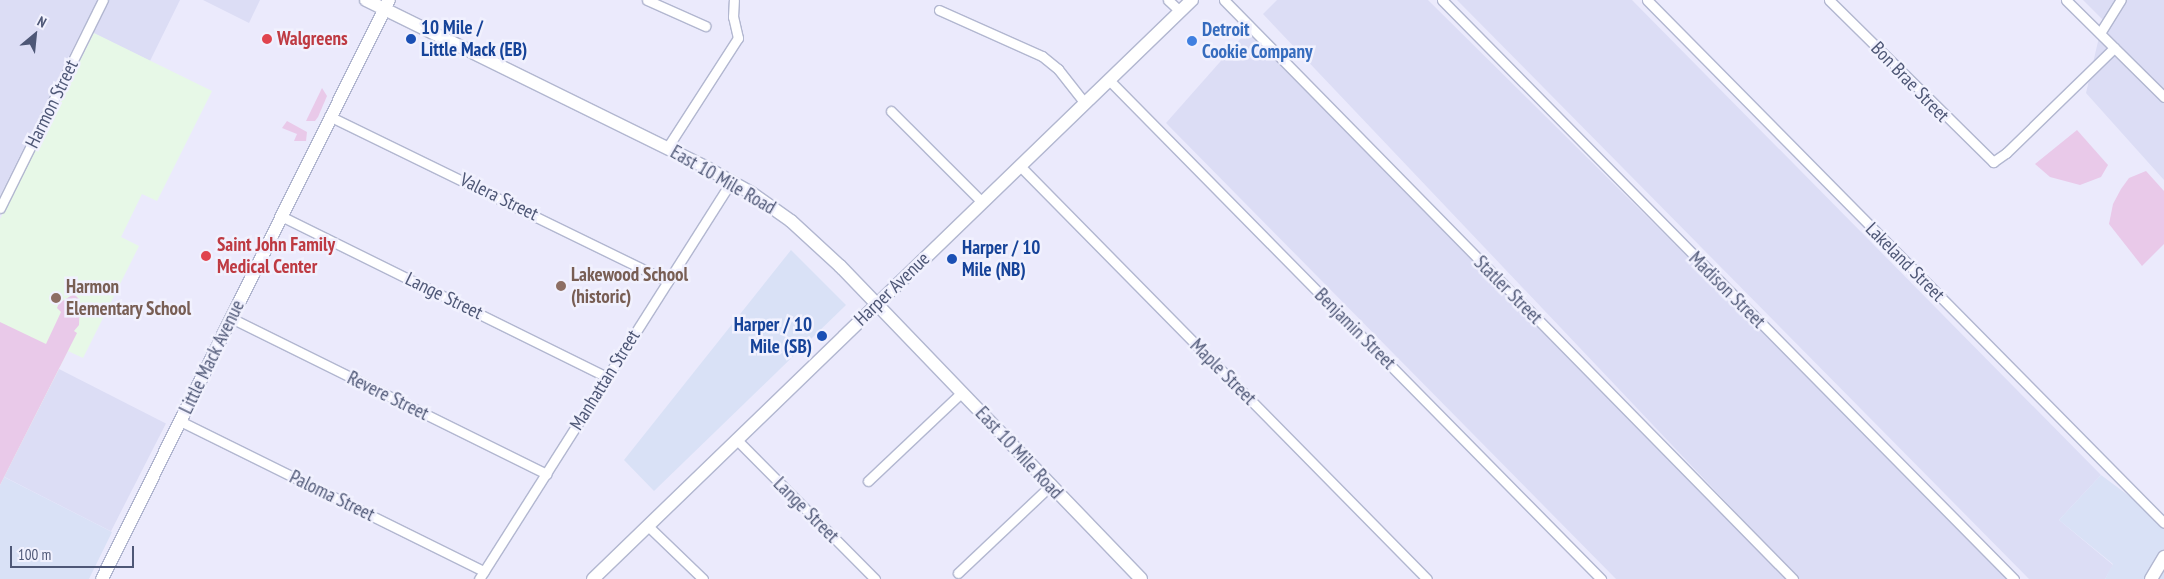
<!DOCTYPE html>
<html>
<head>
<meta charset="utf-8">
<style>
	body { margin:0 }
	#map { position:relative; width:2164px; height:579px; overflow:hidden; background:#ebeafc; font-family:"PT Sans Narrow",sans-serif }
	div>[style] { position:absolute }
	.residential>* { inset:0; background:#dcddf5; transform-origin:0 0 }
	.commercial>* { inset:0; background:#d9e1f6 }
	.education>* { inset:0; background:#e7f8e7 }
	.green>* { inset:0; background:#e9c9e9 }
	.roads { filter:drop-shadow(1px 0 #b2b7d0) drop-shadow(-1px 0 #b2b7d0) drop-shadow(0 1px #b2b7d0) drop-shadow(0 -1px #b2b7d0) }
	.street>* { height:9px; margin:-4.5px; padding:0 4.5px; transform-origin:4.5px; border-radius:4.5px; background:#fff }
	.secondary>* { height:12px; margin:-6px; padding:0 6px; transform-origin:6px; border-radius:6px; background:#fff }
	.dots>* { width:14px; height:14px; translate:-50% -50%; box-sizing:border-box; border:2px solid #f1f1fe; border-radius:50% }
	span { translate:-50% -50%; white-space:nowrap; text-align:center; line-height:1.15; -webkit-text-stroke:5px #f1f1fe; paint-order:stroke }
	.transit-label { font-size:19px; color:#164399; font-weight:700 }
	.left { translate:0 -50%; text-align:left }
	.right { translate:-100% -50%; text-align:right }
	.shop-label { font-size:19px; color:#366cbe; font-weight:700 }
	.health-label { font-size:19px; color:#be3a42; font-weight:700 }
	.street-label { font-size:19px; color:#4e5776 }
	.education-label { font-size:19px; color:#785e54; font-weight:700 }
	.north { position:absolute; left:10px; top:10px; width:50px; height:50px; -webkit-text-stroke:4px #f1f1fe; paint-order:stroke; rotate:28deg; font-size:14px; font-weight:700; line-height:20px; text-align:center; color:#4e5776 }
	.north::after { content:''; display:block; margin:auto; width:18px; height:22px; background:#4e5776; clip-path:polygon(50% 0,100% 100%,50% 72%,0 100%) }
	.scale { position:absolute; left:10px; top:546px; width:124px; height:22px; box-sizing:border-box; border:2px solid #4e5776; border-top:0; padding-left:6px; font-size:15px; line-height:18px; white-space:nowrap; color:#4e5776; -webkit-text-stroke:4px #f1f1fe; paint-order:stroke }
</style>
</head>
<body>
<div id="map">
	<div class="residential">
		<div style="clip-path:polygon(0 0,180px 0,150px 61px,83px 28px,0 196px)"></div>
		<div style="clip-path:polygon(203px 0,260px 0,249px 23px)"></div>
		<div style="clip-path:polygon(1277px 0,1428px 0,2013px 579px,1799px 579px,1263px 14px)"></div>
		<div style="clip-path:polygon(1457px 0,1632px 0,2101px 475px,2059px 520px,2113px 565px,2105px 579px,2029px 579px)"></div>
		<div style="clip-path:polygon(2083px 0,2164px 0,2164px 180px,2086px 93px,2100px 33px,2106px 23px)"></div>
		<div style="clip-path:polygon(1250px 28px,1793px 579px,1616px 579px,1166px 123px)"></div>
		<div style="left:59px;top:369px;width:120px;height:121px;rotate:27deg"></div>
	</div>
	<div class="commercial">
		<div style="clip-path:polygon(791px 250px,846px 305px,654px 491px,624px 460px)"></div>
		<div style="clip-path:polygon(2101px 475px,2164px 522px,2164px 579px,2105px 579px,2113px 564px,2059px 520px)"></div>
		<div style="clip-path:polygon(4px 477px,112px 532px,89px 579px,0 579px,0 485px)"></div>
	</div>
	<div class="education">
		<div style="clip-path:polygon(94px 33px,212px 91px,157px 201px,142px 194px,121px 237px,139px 246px,83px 358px,68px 351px,0 485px,0 219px)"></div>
	</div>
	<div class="green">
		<div style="clip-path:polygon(322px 88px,327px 96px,318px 117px,315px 121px,306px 121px)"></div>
		<div style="clip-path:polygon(287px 121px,307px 132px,306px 141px,294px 141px,297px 134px,282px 128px)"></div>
		<div style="clip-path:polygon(2077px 130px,2108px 165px,2101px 177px,2080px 185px,2050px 177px,2035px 164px)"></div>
		<div style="clip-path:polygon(2146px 171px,2164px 191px,2164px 244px,2142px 266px,2109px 224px,2113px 204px,2121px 189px,2129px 178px)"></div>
		<div style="clip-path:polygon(74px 294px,80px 300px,79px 325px,74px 331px,77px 333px,0 485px,0 322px,46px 344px,61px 312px,57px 308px,59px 303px)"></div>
	</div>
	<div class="roads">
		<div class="street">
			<div style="left:647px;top:0;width:64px;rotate:24.1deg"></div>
			<div style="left:1168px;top:0;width:16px;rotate:43deg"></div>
			<div style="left:1224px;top:0;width:812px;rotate:45.5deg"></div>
			<div style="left:1442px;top:0;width:814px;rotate:45.35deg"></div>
			<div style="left:1647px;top:0;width:735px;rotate:45.33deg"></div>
			<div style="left:1829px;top:0;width:231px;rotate:44.6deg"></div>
			<div style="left:1993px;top:162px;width:16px;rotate:-35deg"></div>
			<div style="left:2006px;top:153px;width:151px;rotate:-44.2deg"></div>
			<div style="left:2066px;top:0;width:138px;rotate:44.7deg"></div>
			<div style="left:939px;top:10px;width:113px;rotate:24.1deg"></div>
			<div style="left:1042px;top:56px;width:21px;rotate:39deg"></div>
			<div style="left:1058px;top:69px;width:42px;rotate:51.8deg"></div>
			<div style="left:2100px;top:33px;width:39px;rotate:-58deg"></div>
			<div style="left:1109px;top:80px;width:701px;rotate:45.4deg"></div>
			<div style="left:891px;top:111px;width:127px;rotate:45deg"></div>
			<div style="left:329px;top:116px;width:377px;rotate:26deg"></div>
			<div style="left:667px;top:148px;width:131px;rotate:-57.2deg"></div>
			<div style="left:738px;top:38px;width:22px;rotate:-103deg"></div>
			<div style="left:733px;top:17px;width:17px;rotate:-87deg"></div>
			<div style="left:1019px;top:165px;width:581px;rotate:45.42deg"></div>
			<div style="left:0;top:208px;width:232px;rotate:-63.7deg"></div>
			<div style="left:281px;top:216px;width:364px;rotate:26.3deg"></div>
			<div style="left:231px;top:318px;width:352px;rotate:26.3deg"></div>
			<div style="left:180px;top:421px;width:339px;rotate:26.3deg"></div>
			<div style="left:737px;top:440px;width:196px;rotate:45.2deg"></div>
			<div style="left:868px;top:481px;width:129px;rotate:-43.4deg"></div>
			<div style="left:649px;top:527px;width:75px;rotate:43.9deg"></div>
			<div style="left:958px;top:573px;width:129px;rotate:-43.4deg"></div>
			<div style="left:479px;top:579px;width:472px;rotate:-57.6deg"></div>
		</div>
		<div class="secondary">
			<div style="left:366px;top:0;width:380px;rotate:26.2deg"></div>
			<div style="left:707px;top:168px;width:49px;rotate:29.2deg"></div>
			<div style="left:750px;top:192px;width:50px;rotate:35.3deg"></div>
			<div style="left:791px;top:221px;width:67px;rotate:42.6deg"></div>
			<div style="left:840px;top:266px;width:434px;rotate:46.1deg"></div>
			<div style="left:102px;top:579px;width:646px;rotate:-63.63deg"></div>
			<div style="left:593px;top:579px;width:833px;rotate:-44.03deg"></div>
			<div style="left:2151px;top:579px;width:26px;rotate:-59deg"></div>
		</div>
	</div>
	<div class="dots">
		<div style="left:267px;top:39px;background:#e0444e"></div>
		<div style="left:411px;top:39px;background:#1a4fb4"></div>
		<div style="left:1192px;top:41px;background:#3f7fe0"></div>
		<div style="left:206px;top:256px;background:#e0444e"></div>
		<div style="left:952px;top:259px;background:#1a4fb4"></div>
		<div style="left:561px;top:286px;background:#8d6e63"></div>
		<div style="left:56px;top:298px;background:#8d6e63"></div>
		<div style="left:822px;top:336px;background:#1a4fb4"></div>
	</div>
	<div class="transit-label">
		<span class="left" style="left:421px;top:39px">10 Mile /<br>Little Mack (EB)</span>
		<span class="left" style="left:962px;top:259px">Harper / 10<br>Mile (NB)</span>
		<span class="right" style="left:812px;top:336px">Harper / 10<br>Mile (SB)</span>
	</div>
	<div class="shop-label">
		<span class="left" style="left:1202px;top:41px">Detroit<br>Cookie Company</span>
	</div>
	<div class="health-label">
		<span class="left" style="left:277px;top:39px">Walgreens</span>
		<span class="left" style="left:217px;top:256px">Saint John Family<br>Medical Center</span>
	</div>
	<div class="street-label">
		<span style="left:1910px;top:82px;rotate:46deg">Bon Brae Street</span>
		<span style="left:52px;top:104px;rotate:-64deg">Harmon Street</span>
		<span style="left:723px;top:180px;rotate:30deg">East 10 Mile Road</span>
		<span style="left:499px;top:197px;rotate:26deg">Valera Street</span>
		<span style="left:1905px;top:262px;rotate:45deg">Lakeland Street</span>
		<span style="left:892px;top:289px;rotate:-44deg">Harper Avenue</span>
		<span style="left:1508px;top:290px;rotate:45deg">Statler Street</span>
		<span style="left:1727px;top:290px;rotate:45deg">Madison Street</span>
		<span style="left:444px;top:296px;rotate:26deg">Lange Street</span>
		<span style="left:1355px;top:329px;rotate:45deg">Benjamin Street</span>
		<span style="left:212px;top:357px;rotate:-64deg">Little Mack Avenue</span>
		<span style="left:1223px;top:372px;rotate:45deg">Maple Street</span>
		<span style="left:605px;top:380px;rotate:-58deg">Manhattan Street</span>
		<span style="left:388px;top:396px;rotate:26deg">Revere Street</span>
		<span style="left:1019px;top:453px;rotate:47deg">East 10 Mile Road</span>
		<span style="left:332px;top:496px;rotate:26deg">Paloma Street</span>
		<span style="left:806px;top:510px;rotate:45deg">Lange Street</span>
	</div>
	<div class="education-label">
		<span class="left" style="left:571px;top:286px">Lakewood School<br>(historic)</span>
		<span class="left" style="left:66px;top:298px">Harmon<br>Elementary School</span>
	</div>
	<div class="north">N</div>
	<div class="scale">100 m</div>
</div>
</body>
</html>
